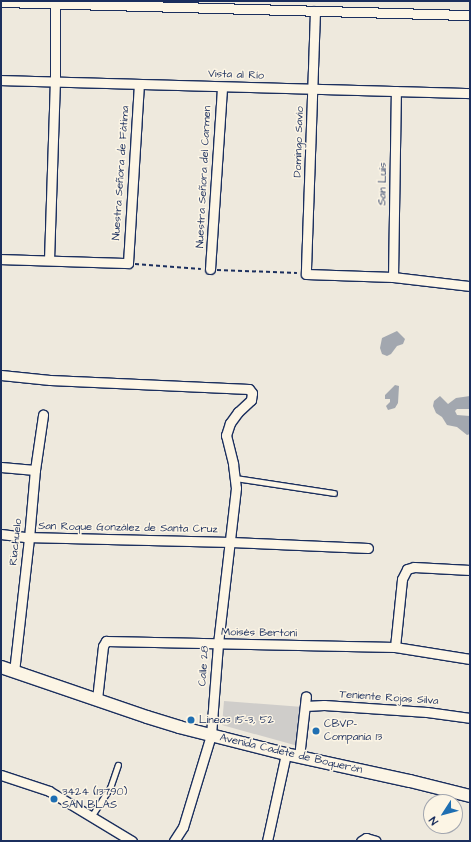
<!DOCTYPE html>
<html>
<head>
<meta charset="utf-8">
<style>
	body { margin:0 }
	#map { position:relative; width:471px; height:842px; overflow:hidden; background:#eee9dd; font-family:"Architects Daughter",sans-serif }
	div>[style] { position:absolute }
	.green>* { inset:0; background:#cfcdca }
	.water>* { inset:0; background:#a2a7af }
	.path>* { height:1.5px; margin-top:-0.75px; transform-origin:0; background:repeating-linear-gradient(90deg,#1b2f5e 0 4px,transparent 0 7px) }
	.roads { filter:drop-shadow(1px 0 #1b2f5e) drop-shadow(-1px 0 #1b2f5e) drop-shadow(0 1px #1b2f5e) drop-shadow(0 -1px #1b2f5e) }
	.lane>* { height:4.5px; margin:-2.25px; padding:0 2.25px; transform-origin:2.25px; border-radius:2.25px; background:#fcf5e5 }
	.street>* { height:9px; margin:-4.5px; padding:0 4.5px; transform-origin:4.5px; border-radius:4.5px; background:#fcf5e5 }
	.secondary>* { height:12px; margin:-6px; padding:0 6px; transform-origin:6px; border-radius:6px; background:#fcf5e5 }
	.dots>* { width:11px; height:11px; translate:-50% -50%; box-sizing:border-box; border:2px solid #fcf5e5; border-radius:50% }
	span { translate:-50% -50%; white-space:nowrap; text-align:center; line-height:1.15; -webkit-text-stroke:3px #fcf5e5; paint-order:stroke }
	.street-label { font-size:11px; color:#1b2f5e }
	.poi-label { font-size:11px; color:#1b2f5e }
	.left { translate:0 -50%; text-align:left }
	.frame { position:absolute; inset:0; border:2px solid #1b2f5e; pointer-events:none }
	.north { position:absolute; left:423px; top:794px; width:40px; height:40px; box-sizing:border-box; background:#fcf5e5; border:1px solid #a2a6af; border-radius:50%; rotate:234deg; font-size:11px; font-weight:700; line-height:16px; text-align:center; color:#1b2f5e }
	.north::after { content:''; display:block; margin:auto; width:14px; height:18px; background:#1f6fb2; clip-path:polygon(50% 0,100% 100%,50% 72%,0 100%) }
</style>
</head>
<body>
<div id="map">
	<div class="green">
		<div style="clip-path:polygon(224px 701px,303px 707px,298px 746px,222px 725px)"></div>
	</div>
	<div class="water">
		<div style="clip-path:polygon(397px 331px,405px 339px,403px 344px,397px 346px,391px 354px,387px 356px,382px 354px,380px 348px,382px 338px)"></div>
		<div style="clip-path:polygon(395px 385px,399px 386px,398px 403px,395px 408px,388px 410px,386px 406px,390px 402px,390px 399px,385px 399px,385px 395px)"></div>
		<div style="clip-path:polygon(440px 396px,448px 404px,456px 398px,470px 396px,470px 409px,457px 409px,455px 411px,457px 415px,470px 416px,470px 434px,467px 435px,457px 427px,447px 425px,442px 417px,436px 413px,433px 406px,434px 401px)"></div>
	</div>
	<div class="path">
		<div style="left:135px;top:264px;width:66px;rotate:4.3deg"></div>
		<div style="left:217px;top:270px;width:80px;rotate:2.1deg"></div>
	</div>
	<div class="roads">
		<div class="lane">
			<div style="left:236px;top:478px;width:99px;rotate:8.7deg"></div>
			<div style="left:91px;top:817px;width:35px;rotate:-57deg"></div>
			<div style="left:110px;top:788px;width:24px;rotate:-71deg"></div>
		</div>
		<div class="street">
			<div style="left:1px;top:2px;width:469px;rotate:1.6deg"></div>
			<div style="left:315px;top:11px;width:263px;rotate:92deg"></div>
			<div style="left:306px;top:274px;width:87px;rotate:2deg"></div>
			<div style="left:393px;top:277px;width:78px;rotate:6.7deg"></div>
			<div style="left:1px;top:80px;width:469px;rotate:1.6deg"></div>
			<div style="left:1px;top:259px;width:127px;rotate:1.8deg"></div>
			<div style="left:128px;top:263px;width:179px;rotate:-86.5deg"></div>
			<div style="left:49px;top:260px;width:178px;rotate:-88.1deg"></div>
			<div style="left:55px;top:82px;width:78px;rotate:-90deg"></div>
			<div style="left:210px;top:269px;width:182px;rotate:-86.2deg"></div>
			<div style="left:393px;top:277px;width:186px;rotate:-89.1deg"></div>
			<div style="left:1px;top:375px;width:49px;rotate:5.8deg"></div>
			<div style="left:50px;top:380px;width:199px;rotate:2.6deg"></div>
			<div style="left:249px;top:389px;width:5px;rotate:53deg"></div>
			<div style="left:252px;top:393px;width:7px;rotate:98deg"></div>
			<div style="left:251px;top:400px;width:18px;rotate:137deg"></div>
			<div style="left:238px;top:412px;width:14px;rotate:126deg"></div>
			<div style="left:230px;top:423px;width:13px;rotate:108deg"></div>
			<div style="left:226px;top:435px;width:30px;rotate:76deg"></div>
			<div style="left:233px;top:464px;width:24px;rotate:83deg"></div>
			<div style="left:236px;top:488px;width:157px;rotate:96.6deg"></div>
			<div style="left:218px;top:644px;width:91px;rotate:94.4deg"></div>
			<div style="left:211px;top:735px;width:96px;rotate:106.9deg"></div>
			<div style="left:183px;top:827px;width:17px;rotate:123deg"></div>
			<div style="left:1px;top:467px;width:34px;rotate:5deg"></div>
			<div style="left:1px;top:534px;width:24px;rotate:7deg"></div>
			<div style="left:25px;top:537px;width:206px;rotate:1.4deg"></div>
			<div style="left:231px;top:542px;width:137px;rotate:2.5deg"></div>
			<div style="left:395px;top:647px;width:68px;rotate:-84.1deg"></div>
			<div style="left:402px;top:579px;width:11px;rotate:-63deg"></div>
			<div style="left:407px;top:569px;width:7px;rotate:-16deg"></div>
			<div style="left:414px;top:567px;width:56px;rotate:3.1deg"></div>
			<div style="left:14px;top:672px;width:135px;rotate:-83.6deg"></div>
			<div style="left:29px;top:538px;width:68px;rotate:-85deg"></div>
			<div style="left:35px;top:470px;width:56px;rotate:-81.7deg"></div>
			<div style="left:97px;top:699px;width:53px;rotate:-83.5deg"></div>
			<div style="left:103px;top:646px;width:6px;rotate:-59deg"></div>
			<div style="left:106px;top:641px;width:289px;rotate:1.2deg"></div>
			<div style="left:395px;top:647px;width:76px;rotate:9.1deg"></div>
			<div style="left:305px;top:706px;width:19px;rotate:-3deg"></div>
			<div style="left:324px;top:705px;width:103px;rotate:3.9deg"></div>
			<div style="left:427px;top:712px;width:43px;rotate:7.9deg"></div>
			<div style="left:299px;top:757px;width:61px;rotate:-83.5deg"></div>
			<div style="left:1px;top:775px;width:51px;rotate:18.4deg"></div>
			<div style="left:49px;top:791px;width:97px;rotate:31.1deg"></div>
			<div style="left:267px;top:841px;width:89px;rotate:-77.7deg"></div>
			<div style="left:361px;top:841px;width:6px;rotate:-31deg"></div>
			<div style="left:366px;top:838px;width:10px;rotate:17deg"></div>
		</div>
		<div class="secondary">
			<div style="left:1px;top:667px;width:154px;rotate:18.9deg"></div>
			<div style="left:147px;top:717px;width:34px;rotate:17deg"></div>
			<div style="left:179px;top:727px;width:110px;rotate:14.2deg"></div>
			<div style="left:286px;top:754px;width:127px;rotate:12.3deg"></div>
			<div style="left:410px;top:781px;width:62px;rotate:14deg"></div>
		</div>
	</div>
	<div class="dots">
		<div style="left:191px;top:720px;background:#1f6fb2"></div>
		<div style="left:316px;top:731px;background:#1f6fb2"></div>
		<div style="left:54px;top:799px;background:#1f6fb2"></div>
	</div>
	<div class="street-label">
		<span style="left:236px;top:75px;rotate:2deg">Vista al Río</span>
		<span style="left:299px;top:142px;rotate:-88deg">Domingo Savio</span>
		<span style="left:121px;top:173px;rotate:-86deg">Nuestra Señora de Fátima</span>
		<span style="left:204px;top:177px;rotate:-87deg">Nuestra Señora del Carmen</span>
		<span style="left:383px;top:184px;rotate:-89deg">San Luís</span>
		<span style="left:128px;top:528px;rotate:1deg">San Roque González de Santa Cruz</span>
		<span style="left:16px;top:542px;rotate:-84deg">Riachuelo</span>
		<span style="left:259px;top:633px;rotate:1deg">Moisés Bertoni</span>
		<span style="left:204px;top:666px;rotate:-86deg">Calle 28</span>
		<span style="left:389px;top:698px;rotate:4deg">Teniente Rojas Silva</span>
		<span style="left:291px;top:754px;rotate:13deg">Avenida Cadete de Boquerón</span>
	</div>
	<div class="poi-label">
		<span class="left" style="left:199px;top:720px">Líneas 15-3, 52</span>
		<span class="left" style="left:324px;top:731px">CBVP-<br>Companía 13</span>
		<span class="left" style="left:62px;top:799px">3424 (13790)<br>SAN BLAS</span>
	</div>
	<div class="frame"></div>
	<div class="north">N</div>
</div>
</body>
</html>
